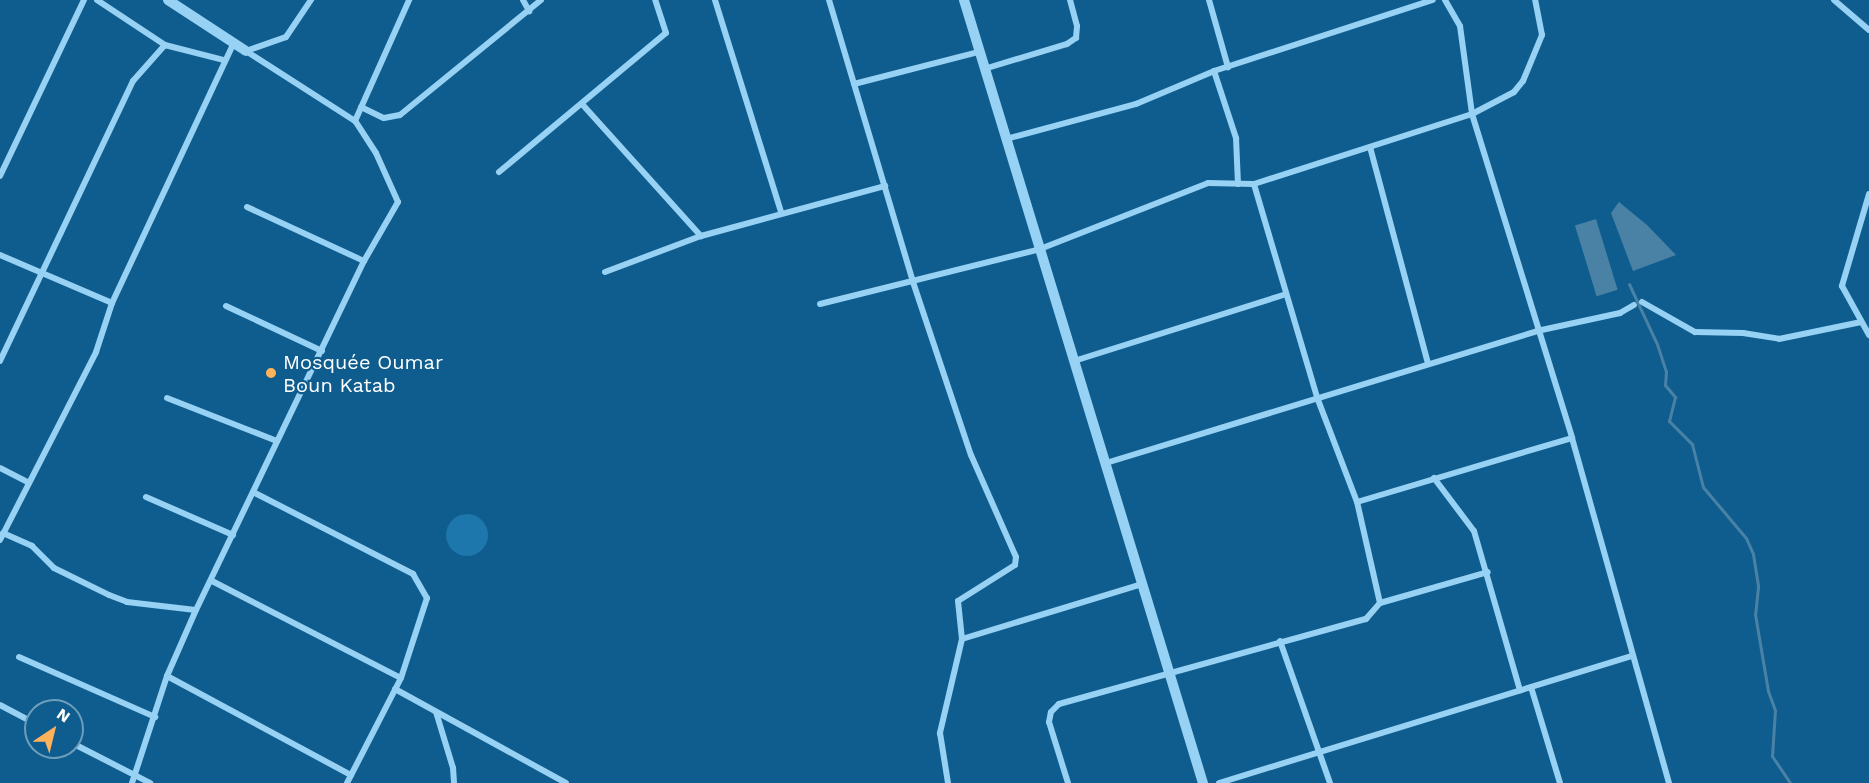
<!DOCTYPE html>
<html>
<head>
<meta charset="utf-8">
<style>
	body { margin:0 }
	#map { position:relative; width:1869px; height:783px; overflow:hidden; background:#0f5d8e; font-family:"Work Sans",sans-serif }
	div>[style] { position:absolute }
	.green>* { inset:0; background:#1d77ac }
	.round { border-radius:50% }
	.water>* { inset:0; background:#4a82a6; transform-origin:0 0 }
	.stream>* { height:3px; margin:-1.5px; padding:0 1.5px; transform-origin:1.5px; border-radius:1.5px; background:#4a82a6 }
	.minor>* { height:6px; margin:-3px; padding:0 3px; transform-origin:3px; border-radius:3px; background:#97d1f3 }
	.tertiary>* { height:10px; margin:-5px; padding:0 5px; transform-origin:5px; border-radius:5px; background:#97d1f3 }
	.dots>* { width:16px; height:16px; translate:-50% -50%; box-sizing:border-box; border:3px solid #0f5d8e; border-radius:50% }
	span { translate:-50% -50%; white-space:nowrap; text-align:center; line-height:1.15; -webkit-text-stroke:4.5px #0f5d8e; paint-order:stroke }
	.poi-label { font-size:20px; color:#fff }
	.left { translate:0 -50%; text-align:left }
	.north { position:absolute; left:24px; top:699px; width:60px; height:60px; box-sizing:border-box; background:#0f5d8e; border:2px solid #6f9ebb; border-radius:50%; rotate:35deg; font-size:16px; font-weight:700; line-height:24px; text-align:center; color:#fff }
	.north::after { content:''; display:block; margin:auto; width:21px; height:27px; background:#ffb259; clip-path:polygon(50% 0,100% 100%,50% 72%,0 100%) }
</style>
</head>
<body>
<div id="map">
	<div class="green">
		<div class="round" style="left:446px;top:514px;width:42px;height:42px"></div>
	</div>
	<div class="water">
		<div style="clip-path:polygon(1619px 202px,1647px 225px,1676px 255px,1633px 271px,1611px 213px)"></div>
		<div style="left:1596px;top:219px;width:74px;height:22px;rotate:73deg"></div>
	</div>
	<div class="stream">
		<div style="left:1629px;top:284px;width:66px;rotate:65deg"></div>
		<div style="left:1657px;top:344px;width:28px;rotate:72deg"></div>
		<div style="left:1666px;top:371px;width:14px;rotate:94deg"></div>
		<div style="left:1665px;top:385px;width:16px;rotate:50deg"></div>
		<div style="left:1675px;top:397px;width:25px;rotate:104deg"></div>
		<div style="left:1669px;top:421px;width:33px;rotate:45deg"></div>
		<div style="left:1692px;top:444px;width:44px;rotate:75.7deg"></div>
		<div style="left:1703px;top:487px;width:67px;rotate:49.9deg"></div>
		<div style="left:1746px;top:538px;width:17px;rotate:66deg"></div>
		<div style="left:1753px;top:554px;width:33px;rotate:81deg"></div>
		<div style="left:1758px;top:587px;width:27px;rotate:96deg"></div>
		<div style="left:1755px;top:614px;width:78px;rotate:80.4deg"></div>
		<div style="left:1768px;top:691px;width:20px;rotate:70deg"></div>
		<div style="left:1775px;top:710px;width:46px;rotate:93.7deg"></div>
		<div style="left:1772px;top:756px;width:32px;rotate:56deg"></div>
	</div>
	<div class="minor">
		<div style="left:97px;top:0;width:82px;rotate:33.5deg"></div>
		<div style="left:165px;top:45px;width:61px;rotate:14.3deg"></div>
		<div style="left:523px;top:0;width:13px;rotate:61deg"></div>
		<div style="left:715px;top:0;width:222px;rotate:72.7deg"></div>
		<div style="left:829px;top:0;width:294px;rotate:73.4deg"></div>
		<div style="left:913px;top:282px;width:182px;rotate:71.5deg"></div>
		<div style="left:971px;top:455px;width:111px;rotate:66.2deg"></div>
		<div style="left:1016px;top:557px;width:8px;rotate:97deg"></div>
		<div style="left:1015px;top:565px;width:67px;rotate:147.7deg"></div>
		<div style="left:958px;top:601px;width:38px;rotate:84deg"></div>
		<div style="left:962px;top:639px;width:97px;rotate:103.2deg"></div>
		<div style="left:940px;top:733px;width:51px;rotate:80.9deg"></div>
		<div style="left:1209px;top:0;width:70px;rotate:74.2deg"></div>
		<div style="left:1445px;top:0;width:30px;rotate:60deg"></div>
		<div style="left:1460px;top:26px;width:89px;rotate:82.2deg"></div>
		<div style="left:1472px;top:114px;width:339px;rotate:72.8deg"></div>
		<div style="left:1572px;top:438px;width:358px;rotate:74.3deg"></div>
		<div style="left:1834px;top:0;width:46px;rotate:40.6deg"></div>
		<div style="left:246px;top:51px;width:42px;rotate:-19.3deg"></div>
		<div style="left:286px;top:37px;width:45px;rotate:-56deg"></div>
		<div style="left:984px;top:69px;width:87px;rotate:-16.8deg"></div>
		<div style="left:1067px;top:44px;width:11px;rotate:-34deg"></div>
		<div style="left:1076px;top:38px;width:12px;rotate:-85deg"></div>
		<div style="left:1077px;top:26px;width:27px;rotate:-105deg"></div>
		<div style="left:1214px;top:71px;width:71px;rotate:71.8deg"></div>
		<div style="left:1236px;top:138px;width:46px;rotate:87.5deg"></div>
		<div style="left:854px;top:84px;width:129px;rotate:-14.4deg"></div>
		<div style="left:582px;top:104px;width:178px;rotate:48deg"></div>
		<div style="left:361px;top:107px;width:25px;rotate:26deg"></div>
		<div style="left:384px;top:118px;width:16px;rotate:-11deg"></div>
		<div style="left:400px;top:115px;width:182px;rotate:-39.2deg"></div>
		<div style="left:355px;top:121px;width:133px;rotate:-65.9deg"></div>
		<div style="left:1006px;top:139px;width:135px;rotate:-15.1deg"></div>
		<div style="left:1136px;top:104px;width:85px;rotate:-22.9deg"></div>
		<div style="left:1214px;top:71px;width:230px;rotate:-18deg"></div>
		<div style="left:1370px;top:147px;width:224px;rotate:75deg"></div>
		<div style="left:499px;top:172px;width:217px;rotate:-39.8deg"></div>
		<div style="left:666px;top:33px;width:35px;rotate:-108deg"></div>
		<div style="left:0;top:176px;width:195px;rotate:-64.5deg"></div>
		<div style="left:1869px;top:194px;width:96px;rotate:106.4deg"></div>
		<div style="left:1842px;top:286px;width:56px;rotate:61.1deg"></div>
		<div style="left:247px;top:207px;width:129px;rotate:24.8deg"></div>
		<div style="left:0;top:255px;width:122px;rotate:23.2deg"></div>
		<div style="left:605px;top:272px;width:103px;rotate:-20.6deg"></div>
		<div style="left:701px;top:236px;width:191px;rotate:-15.2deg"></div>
		<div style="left:1642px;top:302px;width:61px;rotate:29.5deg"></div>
		<div style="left:1695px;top:332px;width:48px;rotate:1.2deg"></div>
		<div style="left:1743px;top:333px;width:36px;rotate:9deg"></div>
		<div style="left:1779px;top:339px;width:84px;rotate:-11.7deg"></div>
		<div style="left:820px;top:304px;width:227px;rotate:-14deg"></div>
		<div style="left:1040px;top:249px;width:180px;rotate:-21.4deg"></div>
		<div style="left:1208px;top:183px;width:46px;rotate:1.2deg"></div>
		<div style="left:1254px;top:184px;width:229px;rotate:-17.8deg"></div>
		<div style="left:1472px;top:114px;width:47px;rotate:-27.6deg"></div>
		<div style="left:1514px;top:92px;width:14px;rotate:-51deg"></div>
		<div style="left:1523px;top:81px;width:50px;rotate:-67.6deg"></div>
		<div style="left:1542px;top:35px;width:36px;rotate:-101deg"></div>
		<div style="left:226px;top:306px;width:106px;rotate:25.1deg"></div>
		<div style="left:0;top:361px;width:310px;rotate:-64.6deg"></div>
		<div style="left:133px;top:81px;width:48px;rotate:-48.4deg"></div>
		<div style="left:1074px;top:361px;width:222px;rotate:-17.5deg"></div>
		<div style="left:167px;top:398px;width:118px;rotate:21.4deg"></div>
		<div style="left:1106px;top:463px;width:451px;rotate:-17deg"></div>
		<div style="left:1537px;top:331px;width:85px;rotate:-12.2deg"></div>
		<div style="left:1620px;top:313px;width:16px;rotate:-30deg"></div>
		<div style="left:0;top:468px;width:30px;rotate:27deg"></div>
		<div style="left:1434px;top:478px;width:66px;rotate:53deg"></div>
		<div style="left:1474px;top:531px;width:166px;rotate:73.9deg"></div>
		<div style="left:253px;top:492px;width:180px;rotate:27.1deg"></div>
		<div style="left:413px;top:574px;width:28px;rotate:60deg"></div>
		<div style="left:427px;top:598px;width:84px;rotate:108deg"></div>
		<div style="left:401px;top:678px;width:118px;rotate:117.2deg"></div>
		<div style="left:146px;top:497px;width:95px;rotate:23.6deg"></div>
		<div style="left:1357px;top:502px;width:224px;rotate:-16.6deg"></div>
		<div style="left:3px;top:533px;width:32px;rotate:24deg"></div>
		<div style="left:32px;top:546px;width:31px;rotate:45deg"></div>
		<div style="left:54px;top:568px;width:61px;rotate:26.1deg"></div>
		<div style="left:109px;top:595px;width:19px;rotate:21deg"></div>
		<div style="left:127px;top:602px;width:69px;rotate:6.6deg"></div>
		<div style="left:0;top:540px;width:211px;rotate:-62.9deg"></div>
		<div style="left:96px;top:352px;width:52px;rotate:-71.9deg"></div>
		<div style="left:112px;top:303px;width:287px;rotate:-64.9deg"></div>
		<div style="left:212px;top:581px;width:212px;rotate:27.2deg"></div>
		<div style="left:1380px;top:603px;width:112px;rotate:-16deg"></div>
		<div style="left:962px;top:639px;width:188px;rotate:-17deg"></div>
		<div style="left:1280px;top:641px;width:151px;rotate:70.6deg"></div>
		<div style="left:19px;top:657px;width:149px;rotate:23.8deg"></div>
		<div style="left:167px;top:676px;width:209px;rotate:28.3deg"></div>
		<div style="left:1531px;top:687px;width:100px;rotate:73.2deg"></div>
		<div style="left:395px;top:689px;width:195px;rotate:28.8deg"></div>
		<div style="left:0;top:705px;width:41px;rotate:27.8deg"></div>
		<div style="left:436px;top:712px;width:59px;rotate:73.1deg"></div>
		<div style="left:453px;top:768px;width:15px;rotate:86deg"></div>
		<div style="left:72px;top:743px;width:88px;rotate:27.1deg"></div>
		<div style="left:132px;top:783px;width:113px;rotate:-71.9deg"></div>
		<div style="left:167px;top:676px;width:72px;rotate:-66.3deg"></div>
		<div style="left:196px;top:610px;width:387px;rotate:-64.3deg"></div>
		<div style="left:364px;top:261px;width:68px;rotate:-60deg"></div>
		<div style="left:398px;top:202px;width:54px;rotate:-114.2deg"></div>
		<div style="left:376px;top:153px;width:38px;rotate:-123deg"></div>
		<div style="left:355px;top:121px;width:130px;rotate:-147.3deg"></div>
		<div style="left:1068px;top:783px;width:64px;rotate:-107.3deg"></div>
		<div style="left:1049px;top:722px;width:10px;rotate:-79deg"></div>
		<div style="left:1051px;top:712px;width:11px;rotate:-45deg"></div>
		<div style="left:1059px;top:704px;width:319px;rotate:-15.5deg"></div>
		<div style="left:1366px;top:619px;width:21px;rotate:-49deg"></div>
		<div style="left:1380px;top:603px;width:104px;rotate:-102.8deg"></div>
		<div style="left:1357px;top:502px;width:112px;rotate:-110.9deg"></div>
		<div style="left:1317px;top:397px;width:222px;rotate:-106.5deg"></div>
		<div style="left:1219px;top:783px;width:433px;rotate:-17.1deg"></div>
	</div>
	<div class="tertiary">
		<div style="left:168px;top:0;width:93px;rotate:33.2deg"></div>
		<div style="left:964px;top:0;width:819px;rotate:73.03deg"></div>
	</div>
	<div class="dots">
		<div style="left:271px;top:373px;background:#ffb259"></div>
	</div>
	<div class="poi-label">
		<span class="left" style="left:283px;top:374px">Mosquée Oumar<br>Boun Katab</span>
	</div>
	<div class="north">N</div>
</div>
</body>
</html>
